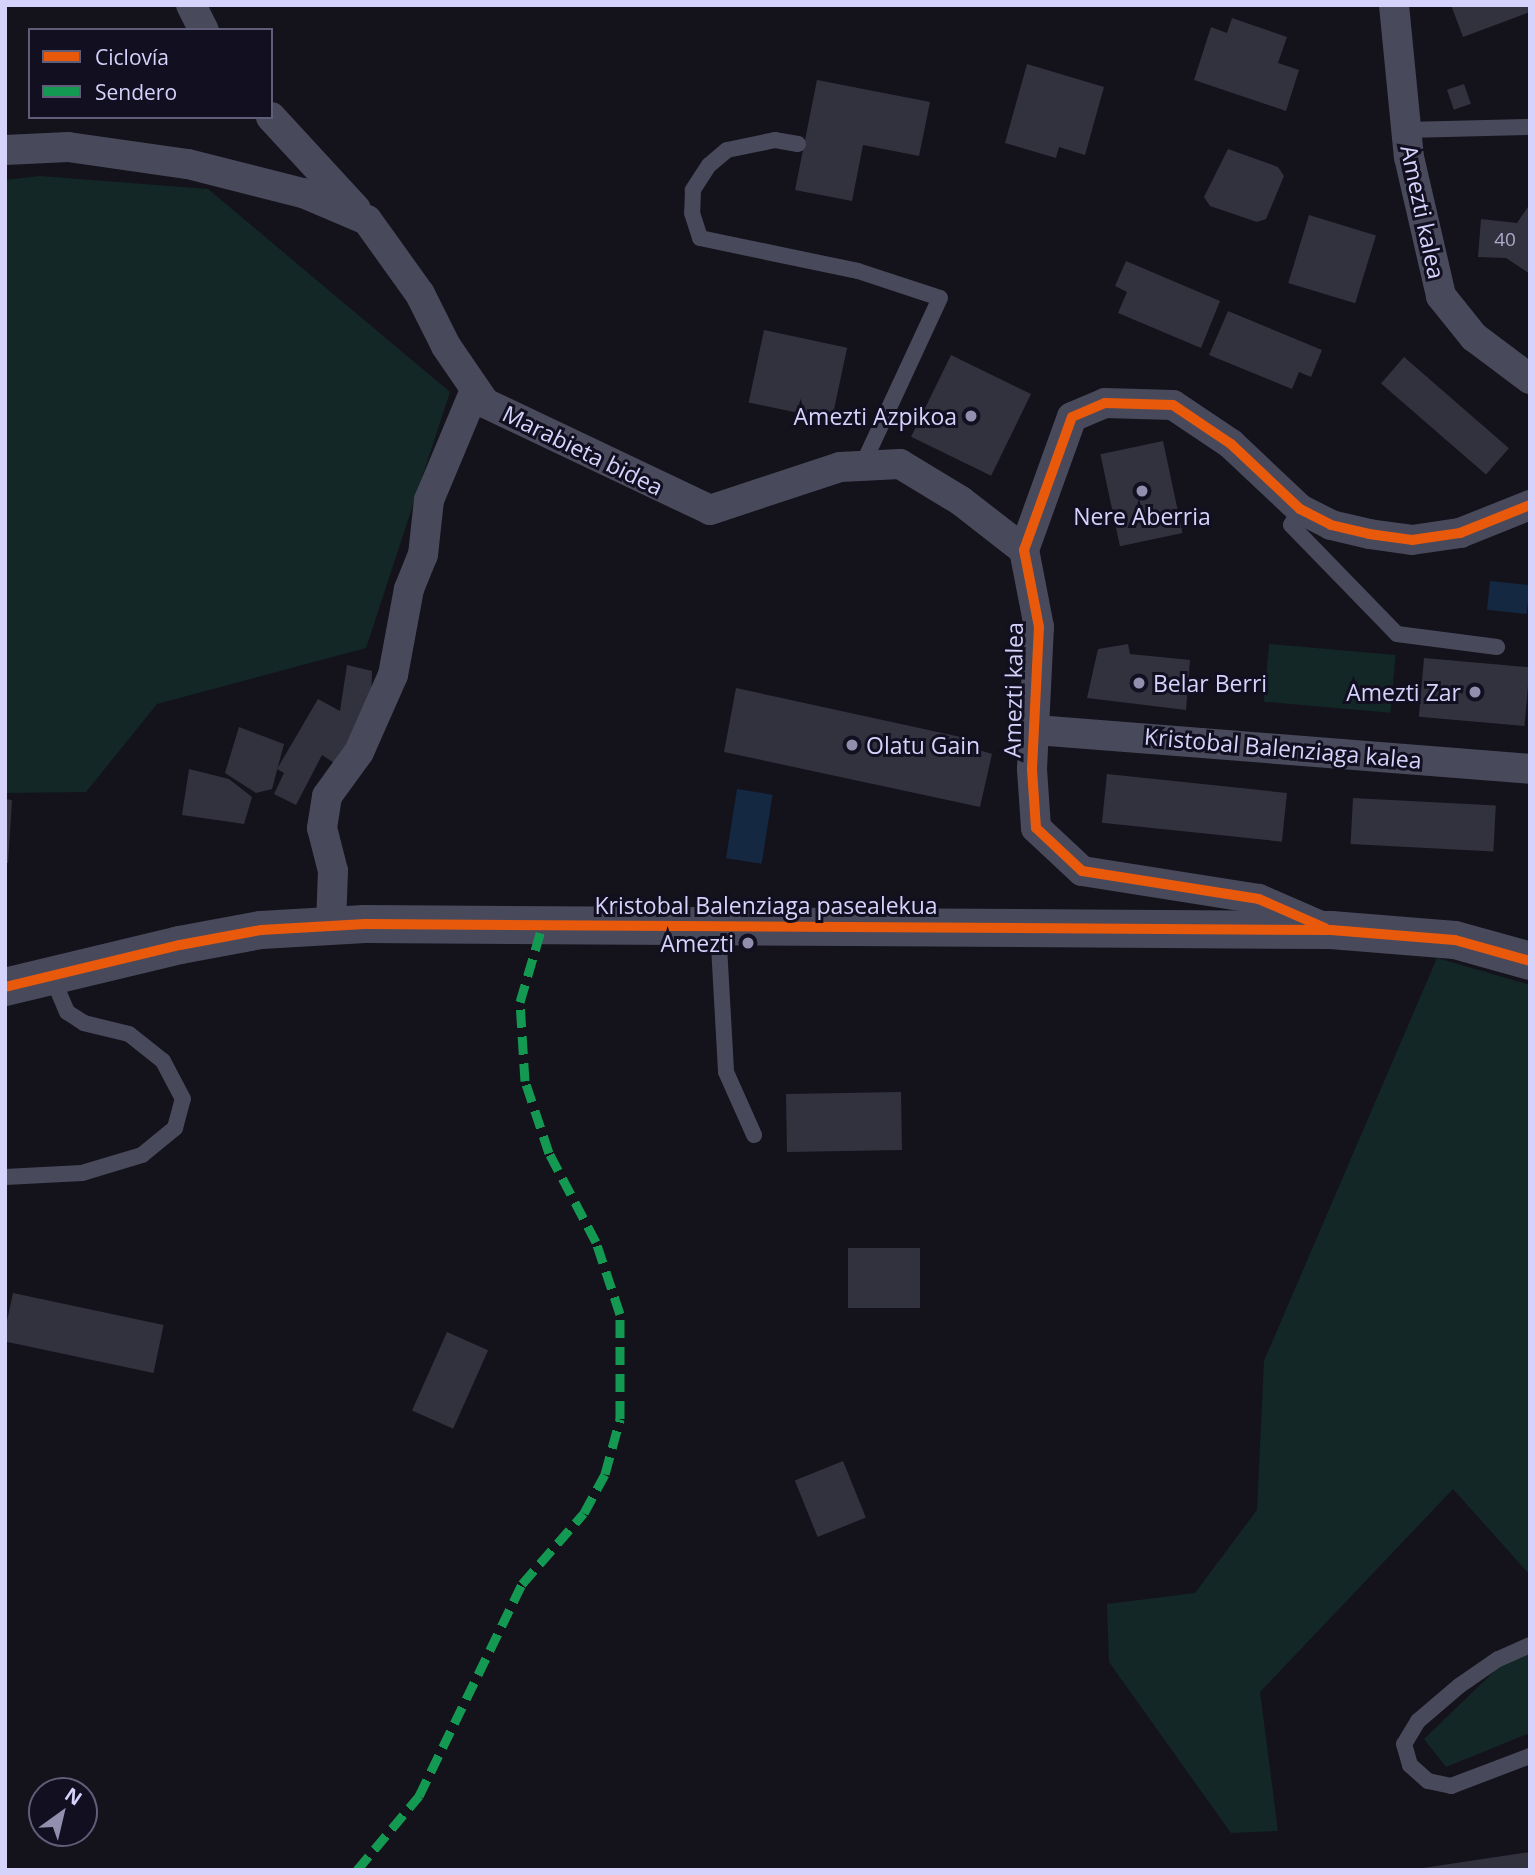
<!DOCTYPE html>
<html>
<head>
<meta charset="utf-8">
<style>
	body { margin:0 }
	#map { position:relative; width:1535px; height:1875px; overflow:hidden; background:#14131c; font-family:"Open Sans",sans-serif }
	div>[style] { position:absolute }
	.green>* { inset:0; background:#132726; transform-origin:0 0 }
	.water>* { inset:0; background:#142842; transform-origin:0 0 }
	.building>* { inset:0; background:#32313e; transform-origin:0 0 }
	.service>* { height:16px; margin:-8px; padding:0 8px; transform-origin:8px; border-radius:8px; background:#49495c }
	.minor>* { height:30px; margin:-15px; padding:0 15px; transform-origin:15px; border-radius:15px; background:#49495c }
	.tertiary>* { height:38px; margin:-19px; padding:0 19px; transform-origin:19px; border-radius:19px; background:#49495c }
	.quiet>* { height:9px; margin-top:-4.5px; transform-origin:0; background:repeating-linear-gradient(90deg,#139951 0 18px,transparent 0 27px) }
	.cycleway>* { height:10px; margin:-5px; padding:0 5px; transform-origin:5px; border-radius:5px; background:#e8590c }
	.dots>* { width:19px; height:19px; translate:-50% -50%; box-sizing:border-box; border:4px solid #110f20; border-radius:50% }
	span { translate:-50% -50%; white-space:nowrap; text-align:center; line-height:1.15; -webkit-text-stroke:6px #110f20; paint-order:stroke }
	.number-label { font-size:19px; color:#acaacc }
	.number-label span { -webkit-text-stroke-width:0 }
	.street-label { font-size:23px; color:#d5d2fb }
	.poi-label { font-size:23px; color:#d5d2fb }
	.right { translate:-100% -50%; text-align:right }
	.left { translate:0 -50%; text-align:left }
	.frame { position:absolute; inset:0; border:7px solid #d5d2fb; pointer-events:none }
	.legend { position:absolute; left:28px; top:28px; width:245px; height:91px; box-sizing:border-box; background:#110f20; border:2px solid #5f5d78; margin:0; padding:9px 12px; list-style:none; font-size:21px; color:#d5d2fb }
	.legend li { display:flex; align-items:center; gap:14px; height:35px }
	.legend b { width:35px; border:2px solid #5f5d78 }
	.north { position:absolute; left:28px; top:1777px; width:70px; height:70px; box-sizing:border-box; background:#110f20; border:2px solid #5f5d78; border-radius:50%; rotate:34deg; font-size:19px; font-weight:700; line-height:28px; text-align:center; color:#d5d2fb }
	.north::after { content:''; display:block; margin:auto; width:24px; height:32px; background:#918fad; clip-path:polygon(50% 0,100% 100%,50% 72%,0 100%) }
</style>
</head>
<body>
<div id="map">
	<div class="green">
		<div style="clip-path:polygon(40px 176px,208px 189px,450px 392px,366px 648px,157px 704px,86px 792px,5px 793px,5px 180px)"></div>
		<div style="left:1269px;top:644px;width:127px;height:58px;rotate:5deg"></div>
		<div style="clip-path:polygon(1437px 958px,1530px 985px,1530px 1575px,1453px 1489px,1260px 1692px,1278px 1831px,1231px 1833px,1109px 1662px,1107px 1604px,1195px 1593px,1257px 1510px,1264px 1361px)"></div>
		<div style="clip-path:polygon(1530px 1637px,1530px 1733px,1446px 1767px,1424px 1739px)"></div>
	</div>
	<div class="water">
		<div style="left:1490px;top:581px;width:40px;height:29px;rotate:6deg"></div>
		<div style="left:737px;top:789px;width:36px;height:70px;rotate:9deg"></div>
	</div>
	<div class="building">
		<div style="clip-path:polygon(1451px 5px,1530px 5px,1530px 12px,1463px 37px)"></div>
		<div style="clip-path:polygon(1232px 18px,1287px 37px,1278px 63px,1299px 70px,1286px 111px,1194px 80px,1211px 27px,1227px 33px)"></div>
		<div style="clip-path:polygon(1027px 64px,1104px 87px,1085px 155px,1059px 147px,1056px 158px,1005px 143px)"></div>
		<div style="clip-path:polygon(817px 80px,930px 102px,919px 156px,863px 145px,852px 201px,795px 190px)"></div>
		<div style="left:1464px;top:84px;width:21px;height:18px;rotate:71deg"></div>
		<div style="clip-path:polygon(1228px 149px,1278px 167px,1284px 176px,1266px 219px,1257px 222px,1210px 206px,1204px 197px)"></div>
		<div style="clip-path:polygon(1530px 204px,1530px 274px,1506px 258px,1478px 257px,1481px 219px,1517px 223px)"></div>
		<div style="left:1309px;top:215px;width:70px;height:71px;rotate:17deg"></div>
		<div style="clip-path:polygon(1126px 261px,1220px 301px,1201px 348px,1118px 313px,1127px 292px,1115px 286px)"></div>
		<div style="clip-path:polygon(1228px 311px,1322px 350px,1311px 377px,1299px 372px,1292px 389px,1209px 355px)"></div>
		<div style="left:764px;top:330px;width:85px;height:74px;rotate:12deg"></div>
		<div style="left:951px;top:355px;width:89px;height:91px;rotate:26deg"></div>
		<div style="left:1404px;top:357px;width:139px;height:35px;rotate:41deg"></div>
		<div style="left:1163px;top:441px;width:94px;height:64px;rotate:78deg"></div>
		<div style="clip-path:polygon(1128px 644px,1130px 654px,1190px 660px,1186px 710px,1087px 698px,1098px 649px)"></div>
		<div style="left:1424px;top:658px;width:106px;height:59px;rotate:5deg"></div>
		<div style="clip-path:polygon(347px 665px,372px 671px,371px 699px,339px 766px,322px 755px,296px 805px,274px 794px,284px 773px,277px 769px,318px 699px,340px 711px)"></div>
		<div style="clip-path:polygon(736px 688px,979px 741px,979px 750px,992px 754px,980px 807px,724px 752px)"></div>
		<div style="clip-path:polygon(239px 727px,284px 744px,272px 789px,256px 793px,225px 773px)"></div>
		<div style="clip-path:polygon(189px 769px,229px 779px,252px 797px,244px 824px,182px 815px)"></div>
		<div style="left:1107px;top:774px;width:181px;height:49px;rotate:6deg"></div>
		<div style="left:1353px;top:798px;width:143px;height:46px;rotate:3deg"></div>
		<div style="clip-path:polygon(5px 799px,12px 800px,8px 863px,5px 863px)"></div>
		<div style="left:901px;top:1092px;width:58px;height:115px;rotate:89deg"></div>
		<div style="left:848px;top:1248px;width:72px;height:60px"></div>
		<div style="left:13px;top:1293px;width:154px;height:49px;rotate:12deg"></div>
		<div style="left:447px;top:1332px;width:45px;height:86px;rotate:24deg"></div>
		<div style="left:843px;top:1461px;width:61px;height:52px;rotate:68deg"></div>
		<div style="clip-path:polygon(1530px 1852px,1530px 1870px,1424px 1870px,1423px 1868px)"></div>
	</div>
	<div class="service">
		<div style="left:1406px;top:130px;width:124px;rotate:-1.4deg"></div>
		<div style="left:798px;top:144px;width:23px;rotate:-170deg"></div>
		<div style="left:775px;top:140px;width:49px;rotate:168.2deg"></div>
		<div style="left:727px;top:150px;width:23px;rotate:140deg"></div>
		<div style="left:709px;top:165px;width:30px;rotate:123deg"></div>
		<div style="left:693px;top:190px;width:23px;rotate:92deg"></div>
		<div style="left:692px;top:213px;width:26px;rotate:72deg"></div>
		<div style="left:700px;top:238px;width:161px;rotate:11.8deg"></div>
		<div style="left:858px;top:271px;width:86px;rotate:18.2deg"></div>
		<div style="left:940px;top:298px;width:185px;rotate:114.9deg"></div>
		<div style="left:1300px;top:509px;width:18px;rotate:119deg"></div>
		<div style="left:1291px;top:525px;width:152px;rotate:45.8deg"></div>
		<div style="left:1397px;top:634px;width:101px;rotate:7.4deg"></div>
		<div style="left:718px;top:928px;width:144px;rotate:86.8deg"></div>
		<div style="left:726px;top:1072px;width:69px;rotate:66deg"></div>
		<div style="left:5px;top:1177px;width:77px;rotate:-3deg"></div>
		<div style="left:82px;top:1173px;width:63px;rotate:-16.7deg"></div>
		<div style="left:142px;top:1155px;width:43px;rotate:-39.3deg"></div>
		<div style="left:175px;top:1128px;width:30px;rotate:-75deg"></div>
		<div style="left:183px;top:1099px;width:43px;rotate:-117.8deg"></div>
		<div style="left:163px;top:1061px;width:43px;rotate:-141.5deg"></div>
		<div style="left:129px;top:1034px;width:46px;rotate:-166.3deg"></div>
		<div style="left:84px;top:1023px;width:20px;rotate:-147deg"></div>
		<div style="left:67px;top:1012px;width:39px;rotate:-113deg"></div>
		<div style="left:1530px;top:1645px;width:35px;rotate:156deg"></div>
		<div style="left:1498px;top:1659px;width:47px;rotate:145.3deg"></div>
		<div style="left:1459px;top:1686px;width:54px;rotate:139.5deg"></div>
		<div style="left:1418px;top:1721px;width:27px;rotate:121deg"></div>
		<div style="left:1404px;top:1744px;width:22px;rotate:74deg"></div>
		<div style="left:1410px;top:1765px;width:24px;rotate:42deg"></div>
		<div style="left:1428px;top:1781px;width:24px;rotate:12deg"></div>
		<div style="left:1451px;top:1786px;width:85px;rotate:-20.8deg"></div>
	</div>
	<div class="minor">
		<div style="left:191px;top:5px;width:28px;rotate:63deg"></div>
		<div style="left:1394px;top:5px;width:153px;rotate:84.4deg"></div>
		<div style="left:1409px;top:157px;width:143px;rotate:77deg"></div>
		<div style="left:1441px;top:296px;width:53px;rotate:51.2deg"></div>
		<div style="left:1474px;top:337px;width:70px;rotate:36.9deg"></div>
		<div style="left:271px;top:117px;width:125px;rotate:47.3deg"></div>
		<div style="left:5px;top:150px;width:63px;rotate:-2.7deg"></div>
		<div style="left:68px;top:147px;width:121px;rotate:8.1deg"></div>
		<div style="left:188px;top:164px;width:119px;rotate:14.2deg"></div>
		<div style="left:303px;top:193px;width:69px;rotate:22.9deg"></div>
		<div style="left:367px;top:220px;width:91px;rotate:54.4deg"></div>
		<div style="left:420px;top:294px;width:58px;rotate:63.4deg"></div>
		<div style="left:446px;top:346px;width:69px;rotate:55.6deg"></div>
		<div style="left:485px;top:403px;width:249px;rotate:25.4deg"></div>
		<div style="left:710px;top:510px;width:137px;rotate:-18.3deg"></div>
		<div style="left:840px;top:467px;width:60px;rotate:-2.9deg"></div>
		<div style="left:900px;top:464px;width:71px;rotate:31.2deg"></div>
		<div style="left:961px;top:501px;width:80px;rotate:37.9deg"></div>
		<div style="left:1036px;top:730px;width:496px;rotate:4.5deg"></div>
		<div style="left:331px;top:925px;width:54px;rotate:-87.9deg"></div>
		<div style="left:333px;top:871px;width:44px;rotate:-104.3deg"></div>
		<div style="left:322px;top:828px;width:32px;rotate:-81deg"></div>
		<div style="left:327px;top:796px;width:54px;rotate:-54deg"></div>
		<div style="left:359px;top:752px;width:84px;rotate:-66.2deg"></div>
		<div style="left:393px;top:675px;width:87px;rotate:-79.5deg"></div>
		<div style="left:409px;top:589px;width:37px;rotate:-68deg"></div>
		<div style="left:423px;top:555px;width:55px;rotate:-83.8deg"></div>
		<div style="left:429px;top:500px;width:119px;rotate:-67.3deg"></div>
		<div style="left:1321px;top:926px;width:68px;rotate:-156.5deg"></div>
		<div style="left:1259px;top:899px;width:179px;rotate:-171deg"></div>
		<div style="left:1082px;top:871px;width:63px;rotate:-136.9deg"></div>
		<div style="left:1036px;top:828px;width:59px;rotate:-93.9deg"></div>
		<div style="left:1032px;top:769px;width:142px;rotate:-87.2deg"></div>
		<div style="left:1039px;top:627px;width:78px;rotate:-101deg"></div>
		<div style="left:1024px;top:550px;width:141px;rotate:-70.2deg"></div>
		<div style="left:1072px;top:417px;width:36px;rotate:-23deg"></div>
		<div style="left:1105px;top:403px;width:68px;rotate:1.7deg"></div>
		<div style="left:1173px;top:405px;width:70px;rotate:33.9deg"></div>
		<div style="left:1231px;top:444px;width:95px;rotate:43.3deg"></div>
		<div style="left:1300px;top:509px;width:35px;rotate:27deg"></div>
		<div style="left:1331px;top:525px;width:39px;rotate:13deg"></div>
		<div style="left:1369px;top:534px;width:43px;rotate:7.9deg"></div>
		<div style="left:1412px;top:540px;width:49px;rotate:-8.3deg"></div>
		<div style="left:1460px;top:533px;width:75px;rotate:-21.8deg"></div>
	</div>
	<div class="tertiary">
		<div style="left:5px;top:987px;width:180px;rotate:-13.5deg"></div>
		<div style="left:180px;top:945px;width:82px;rotate:-10.5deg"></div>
		<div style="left:261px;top:930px;width:104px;rotate:-3.3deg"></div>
		<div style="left:365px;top:924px;width:966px;rotate:0.36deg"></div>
		<div style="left:1331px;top:930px;width:124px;rotate:4.6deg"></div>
		<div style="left:1455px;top:940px;width:78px;rotate:15.6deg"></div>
	</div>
	<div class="quiet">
		<div style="left:357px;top:1870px;width:97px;rotate:-50deg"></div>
		<div style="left:419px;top:1796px;width:236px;rotate:-64.1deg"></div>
		<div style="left:522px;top:1584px;width:94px;rotate:-48.9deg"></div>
		<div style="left:584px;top:1513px;width:44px;rotate:-61.7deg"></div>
		<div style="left:605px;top:1474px;width:57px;rotate:-74.7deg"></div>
		<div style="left:620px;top:1419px;width:105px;rotate:-90deg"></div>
		<div style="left:620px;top:1314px;width:76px;rotate:-108.4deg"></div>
		<div style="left:596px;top:1242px;width:101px;rotate:-117.8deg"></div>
		<div style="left:549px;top:1153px;width:76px;rotate:-108.4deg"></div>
		<div style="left:525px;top:1081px;width:79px;rotate:-93.6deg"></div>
		<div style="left:520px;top:1002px;width:78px;rotate:-73.7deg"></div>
	</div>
	<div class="cycleway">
		<div style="left:1325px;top:928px;width:72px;rotate:-156.3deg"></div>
		<div style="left:1259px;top:899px;width:179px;rotate:-171deg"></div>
		<div style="left:1082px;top:871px;width:63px;rotate:-136.9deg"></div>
		<div style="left:1036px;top:828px;width:59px;rotate:-93.9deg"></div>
		<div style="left:1032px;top:769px;width:142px;rotate:-87.2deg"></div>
		<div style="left:1039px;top:627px;width:78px;rotate:-101deg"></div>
		<div style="left:1024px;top:550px;width:141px;rotate:-70.2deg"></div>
		<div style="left:1072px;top:417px;width:36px;rotate:-23deg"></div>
		<div style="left:1105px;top:403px;width:68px;rotate:1.7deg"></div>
		<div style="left:1173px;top:405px;width:70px;rotate:33.9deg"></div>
		<div style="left:1231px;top:444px;width:95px;rotate:43.3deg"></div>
		<div style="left:1300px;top:509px;width:35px;rotate:27deg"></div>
		<div style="left:1331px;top:525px;width:39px;rotate:13deg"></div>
		<div style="left:1369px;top:534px;width:43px;rotate:7.9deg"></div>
		<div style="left:1412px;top:540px;width:49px;rotate:-8.3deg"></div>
		<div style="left:1460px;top:533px;width:75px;rotate:-21.8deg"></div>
		<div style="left:5px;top:987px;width:180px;rotate:-13.5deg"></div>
		<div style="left:180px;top:945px;width:82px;rotate:-10.5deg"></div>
		<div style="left:261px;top:930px;width:104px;rotate:-3.3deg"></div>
		<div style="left:365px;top:924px;width:966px;rotate:0.36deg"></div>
		<div style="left:1331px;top:930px;width:124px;rotate:4.6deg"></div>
		<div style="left:1455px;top:940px;width:78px;rotate:15.6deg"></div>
	</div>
	<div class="dots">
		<div style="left:971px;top:416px;background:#918fad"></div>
		<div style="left:1142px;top:491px;background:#918fad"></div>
		<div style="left:1139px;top:683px;background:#918fad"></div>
		<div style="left:1475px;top:692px;background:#918fad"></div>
		<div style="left:852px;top:745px;background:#918fad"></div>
		<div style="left:748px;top:943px;background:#918fad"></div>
	</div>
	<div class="number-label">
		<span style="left:1505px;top:240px">40</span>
	</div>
	<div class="street-label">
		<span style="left:1423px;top:212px;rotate:78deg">Amezti kalea</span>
		<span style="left:583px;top:450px;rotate:26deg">Marabieta bidea</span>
		<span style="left:1013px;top:690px;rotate:-89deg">Amezti kalea</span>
		<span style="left:1283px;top:748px;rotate:5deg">Kristobal Balenziaga kalea</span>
		<span style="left:766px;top:905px">Kristobal Balenziaga pasealekua</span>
	</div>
	<div class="poi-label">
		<span class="right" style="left:957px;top:416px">Amezti Azpikoa</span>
		<span style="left:1142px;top:516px">Nere Aberria</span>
		<span class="left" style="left:1153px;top:683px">Belar Berri</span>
		<span class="right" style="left:1461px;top:692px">Amezti Zar</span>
		<span class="left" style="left:866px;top:745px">Olatu Gain</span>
		<span class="right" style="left:734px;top:943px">Amezti</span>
	</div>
	<div class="frame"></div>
	<ul class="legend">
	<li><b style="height:9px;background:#e8590c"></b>Ciclovía</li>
	<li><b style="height:9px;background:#139951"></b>Sendero</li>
	</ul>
	<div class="north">N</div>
</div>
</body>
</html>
